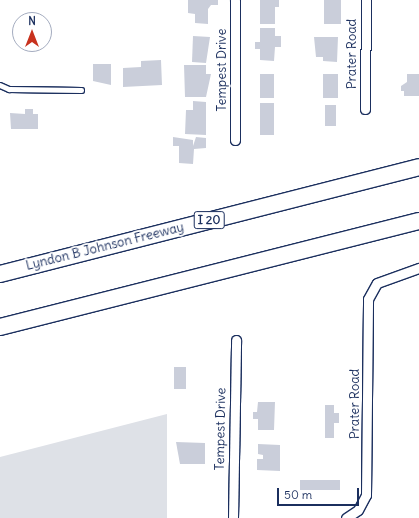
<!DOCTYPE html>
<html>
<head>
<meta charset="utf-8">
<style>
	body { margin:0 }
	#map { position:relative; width:419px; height:518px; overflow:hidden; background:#fff; font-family:Delius,sans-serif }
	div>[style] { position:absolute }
	.green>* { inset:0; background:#dee1e7 }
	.building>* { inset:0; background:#caceda; transform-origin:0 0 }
	.roads { filter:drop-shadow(1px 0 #1b2f5e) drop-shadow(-1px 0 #1b2f5e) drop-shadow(0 1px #1b2f5e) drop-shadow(0 -1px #1b2f5e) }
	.service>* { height:4.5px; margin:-2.25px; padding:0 2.25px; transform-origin:2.25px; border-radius:2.25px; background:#fff }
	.minor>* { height:9px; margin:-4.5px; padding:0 4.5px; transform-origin:4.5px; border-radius:4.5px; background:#fff }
	.motorway>* { height:16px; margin:-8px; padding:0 8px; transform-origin:8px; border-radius:8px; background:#fff }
	span { translate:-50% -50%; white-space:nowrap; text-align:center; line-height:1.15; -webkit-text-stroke:3.5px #fff; paint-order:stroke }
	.shield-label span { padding:1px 3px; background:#fff; border:1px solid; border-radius:3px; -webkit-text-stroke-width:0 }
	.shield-label { font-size:12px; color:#1b2f5e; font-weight:700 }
	.street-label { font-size:13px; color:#1b2f5e }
	.north { position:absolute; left:12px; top:12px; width:40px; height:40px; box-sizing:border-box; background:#fff; border:1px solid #a4acbf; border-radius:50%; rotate:0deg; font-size:11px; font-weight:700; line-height:16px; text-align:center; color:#1b2f5e }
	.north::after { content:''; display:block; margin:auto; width:14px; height:18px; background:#c8321e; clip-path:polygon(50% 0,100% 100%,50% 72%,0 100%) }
	.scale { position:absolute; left:277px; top:488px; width:82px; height:18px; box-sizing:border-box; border:2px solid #1b2f5e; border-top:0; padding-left:5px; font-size:12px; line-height:14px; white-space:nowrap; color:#1b2f5e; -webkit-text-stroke:3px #fff; paint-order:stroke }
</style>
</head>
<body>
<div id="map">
	<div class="green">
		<div style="clip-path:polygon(167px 414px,167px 518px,0 518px,0 457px)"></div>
	</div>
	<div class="building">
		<div style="clip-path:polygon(188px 0,218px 0,218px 5px,211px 5px,208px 9px,208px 24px,195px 23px,195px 14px,188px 13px)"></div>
		<div style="clip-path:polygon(260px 0,279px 0,279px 7px,275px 7px,275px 24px,260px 24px)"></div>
		<div style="left:324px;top:0;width:17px;height:24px"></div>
		<div style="clip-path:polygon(260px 28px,275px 28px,275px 36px,281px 36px,281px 47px,275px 47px,274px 61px,260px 60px,260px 49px,255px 49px,255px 42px,260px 42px)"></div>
		<div style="clip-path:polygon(193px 36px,210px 37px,206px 63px,192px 62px)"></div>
		<div style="clip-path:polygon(314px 37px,338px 37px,337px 62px,323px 61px,323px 57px,316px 57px)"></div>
		<div style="clip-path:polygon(161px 60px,162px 85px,123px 87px,123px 68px,141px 67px,141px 61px)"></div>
		<div style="clip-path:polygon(93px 64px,111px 64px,111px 85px,93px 81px)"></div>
		<div style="clip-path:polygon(184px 65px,206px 65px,206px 74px,211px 74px,206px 97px,185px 97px)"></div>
		<div style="left:260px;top:74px;width:14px;height:24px"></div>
		<div style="left:323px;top:74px;width:15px;height:24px"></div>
		<div style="clip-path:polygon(407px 74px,419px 74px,419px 96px,404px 96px,404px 91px,401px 91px,401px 86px,407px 82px)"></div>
		<div style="clip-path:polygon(193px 101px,206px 102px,206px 135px,185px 134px,186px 110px,193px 110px)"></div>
		<div style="left:260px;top:103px;width:14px;height:32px"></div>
		<div style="left:325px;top:105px;width:11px;height:21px"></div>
		<div style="clip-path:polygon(25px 109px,33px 109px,33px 114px,38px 114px,38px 129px,11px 129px,10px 113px,25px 114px)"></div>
		<div style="clip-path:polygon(173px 137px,193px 140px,193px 146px,196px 137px,206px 138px,206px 148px,194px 149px,193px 164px,179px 163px,179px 146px,173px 146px)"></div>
		<div style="left:174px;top:367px;width:12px;height:22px"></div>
		<div style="clip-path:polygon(258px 402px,275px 402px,274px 430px,258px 430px,258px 419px,253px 419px,253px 412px,257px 412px)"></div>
		<div style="clip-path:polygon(325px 405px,334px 405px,334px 413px,339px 413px,339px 423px,334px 423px,334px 438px,325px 438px)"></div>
		<div style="clip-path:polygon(176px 442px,205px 443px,205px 464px,180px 464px)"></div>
		<div style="clip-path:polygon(258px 444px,280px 445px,280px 471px,257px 470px,257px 459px,263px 459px,263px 455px,258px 454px)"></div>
		<div style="left:340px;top:480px;width:10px;height:40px;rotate:90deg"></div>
	</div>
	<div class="roads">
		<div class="service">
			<div style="left:0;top:85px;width:10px;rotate:24deg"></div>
			<div style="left:9px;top:89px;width:72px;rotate:0.8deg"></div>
		</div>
		<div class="minor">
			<div style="left:365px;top:109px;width:109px;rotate:-89.5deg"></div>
			<div style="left:235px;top:140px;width:140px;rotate:-90deg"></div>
			<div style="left:233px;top:518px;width:178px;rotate:-89deg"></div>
			<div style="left:346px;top:518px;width:14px;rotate:-34deg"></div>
			<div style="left:358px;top:510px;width:17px;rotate:-62deg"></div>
			<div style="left:366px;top:495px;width:196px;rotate:-89.4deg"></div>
			<div style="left:368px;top:299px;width:18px;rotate:-61deg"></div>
			<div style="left:377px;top:283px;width:45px;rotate:-19.7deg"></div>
		</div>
		<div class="motorway">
			<div style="left:0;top:274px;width:432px;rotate:-14.3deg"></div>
			<div style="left:0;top:327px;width:432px;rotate:-14.2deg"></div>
		</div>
	</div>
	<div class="shield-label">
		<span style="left:209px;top:220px">I 20</span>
	</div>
	<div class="street-label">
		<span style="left:352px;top:54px;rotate:-90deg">Prater Road</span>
		<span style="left:222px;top:70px;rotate:-90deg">Tempest Drive</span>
		<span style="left:105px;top:247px;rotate:-14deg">Lyndon B Johnson Freeway</span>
		<span style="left:355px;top:404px;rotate:-90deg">Prater Road</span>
		<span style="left:221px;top:429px;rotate:-89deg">Tempest Drive</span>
	</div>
	<div class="north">N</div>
	<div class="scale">50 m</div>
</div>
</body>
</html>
